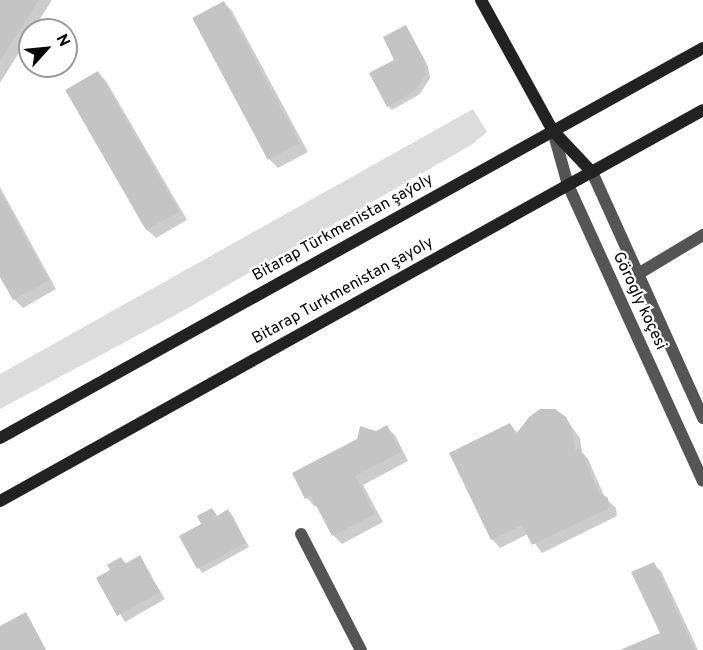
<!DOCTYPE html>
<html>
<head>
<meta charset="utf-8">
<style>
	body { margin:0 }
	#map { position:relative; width:703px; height:650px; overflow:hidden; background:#fff; font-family:Overpass,sans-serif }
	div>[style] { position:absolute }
	.green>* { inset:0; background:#dcdcdc }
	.shadow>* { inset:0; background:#0003 }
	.building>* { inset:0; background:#c4c4c4; transform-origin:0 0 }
	.minor>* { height:12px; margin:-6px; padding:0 6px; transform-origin:6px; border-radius:6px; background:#555 }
	.tertiary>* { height:12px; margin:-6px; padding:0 6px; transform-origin:6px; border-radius:6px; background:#555 }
	.secondary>* { height:12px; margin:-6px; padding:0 6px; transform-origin:6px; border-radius:6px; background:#222 }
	span { translate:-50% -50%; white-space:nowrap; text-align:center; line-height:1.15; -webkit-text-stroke:4.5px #fff; paint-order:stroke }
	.street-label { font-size:16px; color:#000 }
	.north { position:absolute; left:18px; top:18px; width:60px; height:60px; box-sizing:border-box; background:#fff; border:2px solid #999; border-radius:50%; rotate:63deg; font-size:16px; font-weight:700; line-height:24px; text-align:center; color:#000 }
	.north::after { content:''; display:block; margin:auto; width:21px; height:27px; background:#000; clip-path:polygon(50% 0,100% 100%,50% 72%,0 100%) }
</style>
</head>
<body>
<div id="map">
	<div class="green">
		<div style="clip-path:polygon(473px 109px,487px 132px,471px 145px,181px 312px,0 409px,0 374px)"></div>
	</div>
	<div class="shadow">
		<div style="clip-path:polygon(0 0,52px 0,33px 30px,30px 30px,30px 35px,0 83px)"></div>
		<div style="clip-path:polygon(224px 3px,232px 11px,308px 152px,278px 168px,269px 159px)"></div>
		<div style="clip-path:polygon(406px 27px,428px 66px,430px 78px,420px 94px,392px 110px,388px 106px)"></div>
		<div style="clip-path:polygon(98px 73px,106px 81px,187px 220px,156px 238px,147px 230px,67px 91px)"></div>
		<div style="clip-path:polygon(0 187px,56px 289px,23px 308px,14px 299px,0 274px)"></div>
		<div style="clip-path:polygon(565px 418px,580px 438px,582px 452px,588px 459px,605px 498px,616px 508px,617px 516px,542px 553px,528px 534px,500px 548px,492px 539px,510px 425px,518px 433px)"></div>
		<div style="clip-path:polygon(386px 427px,395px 435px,408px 461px,363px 485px,383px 522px,342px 544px,333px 535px,317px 505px,315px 507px,307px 498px,376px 432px)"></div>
		<div style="clip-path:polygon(212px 509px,218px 517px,228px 511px,232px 515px,249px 547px,202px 573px,181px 537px,203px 525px)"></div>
		<div style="clip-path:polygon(139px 557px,165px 599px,125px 622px,98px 579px,112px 571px,121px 559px,127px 564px)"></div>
		<div style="clip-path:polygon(653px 564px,661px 571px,698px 650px,623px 650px,662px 634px)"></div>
	</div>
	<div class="building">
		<div style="clip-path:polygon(0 0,39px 0,0 61px)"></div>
		<div style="left:224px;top:1px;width:161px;height:36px;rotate:62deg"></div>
		<div style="clip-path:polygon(406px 25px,425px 61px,426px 74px,416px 90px,387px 107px,369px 73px,394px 60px,383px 37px)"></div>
		<div style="left:98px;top:71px;width:162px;height:38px;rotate:60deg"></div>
		<div style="clip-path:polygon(0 192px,49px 280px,13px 300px,0 277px)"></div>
		<div style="clip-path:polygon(540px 409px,555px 409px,566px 417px,572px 428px,575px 450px,580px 448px,599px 493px,608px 498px,609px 508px,532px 545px,522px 525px,491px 540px,449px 453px,510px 423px,516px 434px,529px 417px)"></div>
		<div style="clip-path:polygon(387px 425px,401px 452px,355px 476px,375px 514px,332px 536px,311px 496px,305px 499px,292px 473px,357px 439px,360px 426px,376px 431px)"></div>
		<div style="clip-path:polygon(212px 508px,217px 516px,228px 509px,246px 543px,197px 569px,179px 536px,201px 524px,197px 516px)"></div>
		<div style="clip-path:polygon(140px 555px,160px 592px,117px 616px,96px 578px,110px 570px,107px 565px,121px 557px,125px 564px)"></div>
		<div style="clip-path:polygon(654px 562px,695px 650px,620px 650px,660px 633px,631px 572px)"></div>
		<div style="clip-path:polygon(26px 612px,46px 650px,0 650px,0 626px)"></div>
	</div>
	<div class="minor">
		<div style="left:638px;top:274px;width:76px;rotate:-31deg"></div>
		<div style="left:301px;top:534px;width:131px;rotate:62.7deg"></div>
	</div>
	<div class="tertiary">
		<div style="left:553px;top:131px;width:56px;rotate:74.5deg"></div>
		<div style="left:568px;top:185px;width:325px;rotate:65.5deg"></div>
		<div style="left:592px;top:172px;width:270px;rotate:65.7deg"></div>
	</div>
	<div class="secondary">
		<div style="left:481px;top:0;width:149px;rotate:61.2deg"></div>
		<div style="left:553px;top:131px;width:57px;rotate:46.4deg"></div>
		<div style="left:0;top:438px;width:804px;rotate:-29.02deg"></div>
		<div style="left:0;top:501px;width:804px;rotate:-29.08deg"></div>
	</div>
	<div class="street-label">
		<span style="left:343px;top:228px;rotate:-29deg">Bitarap Türkmenistan şaýoly</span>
		<span style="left:343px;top:291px;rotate:-29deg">Bitarap Turkmenistan şayoly</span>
		<span style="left:639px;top:301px;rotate:65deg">Görogly koçesi</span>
	</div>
	<div class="north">N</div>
</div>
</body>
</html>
